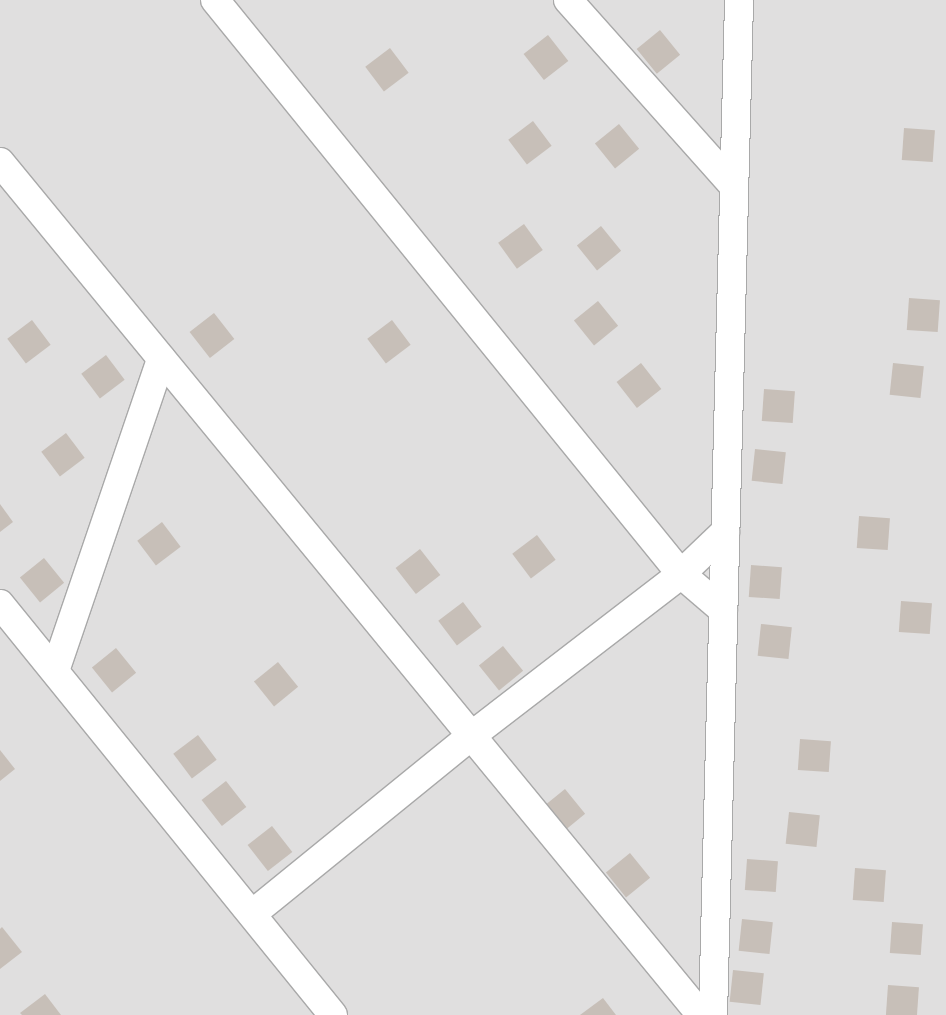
<!DOCTYPE html>
<html>
<head>
<meta charset="utf-8">
<style>
	body { margin:0 }
	#map { position:relative; width:946px; height:1015px; overflow:hidden; background:#f2efe9; font-family:"Roboto Condensed",sans-serif }
	div>[style] { position:absolute }
	.residential>* { inset:0; background:#e0dfdf; transform-origin:0 0 }
	.building>* { inset:0; background:#c7bfb8; transform-origin:0 0 }
	.roads { filter:drop-shadow(1px 0 #a9a9a9) drop-shadow(-1px 0 #a9a9a9) drop-shadow(0 1px #a9a9a9) drop-shadow(0 -1px #a9a9a9) }
	.minor>* { height:28px; margin:-14px; padding:0 14px; transform-origin:14px; border-radius:14px; background:#fff }
	span { translate:-50% -50%; white-space:nowrap; text-align:center; line-height:1.15; -webkit-text-stroke:5px #fff; paint-order:stroke }
</style>
</head>
<body>
<div id="map">
	<div class="residential">
		<div style="left:0;top:0;width:946px;height:1015px"></div>
	</div>
	<div class="building">
		<div style="left:660px;top:30px;width:32px;height:30px;rotate:51deg"></div>
		<div style="left:548px;top:35px;width:33px;height:31px;rotate:52deg"></div>
		<div style="left:390px;top:48px;width:31px;height:31px;rotate:53deg"></div>
		<div style="left:533px;top:121px;width:31px;height:31px;rotate:53deg"></div>
		<div style="left:619px;top:124px;width:32px;height:31px;rotate:51deg"></div>
		<div style="left:904px;top:128px;width:31px;height:32px;rotate:4deg"></div>
		<div style="left:524px;top:224px;width:32px;height:32px;rotate:54deg"></div>
		<div style="left:601px;top:226px;width:32px;height:31px;rotate:51deg"></div>
		<div style="left:909px;top:298px;width:31px;height:32px;rotate:4deg"></div>
		<div style="left:598px;top:301px;width:32px;height:31px;rotate:51deg"></div>
		<div style="left:214px;top:313px;width:33px;height:31px;rotate:52deg"></div>
		<div style="left:32px;top:320px;width:31px;height:31px;rotate:53deg"></div>
		<div style="left:392px;top:320px;width:31px;height:31px;rotate:53deg"></div>
		<div style="left:106px;top:355px;width:31px;height:31px;rotate:53deg"></div>
		<div style="left:641px;top:363px;width:33px;height:31px;rotate:52deg"></div>
		<div style="left:893px;top:363px;width:31px;height:32px;rotate:6deg"></div>
		<div style="left:764px;top:389px;width:31px;height:32px;rotate:4deg"></div>
		<div style="left:66px;top:433px;width:31px;height:31px;rotate:53deg"></div>
		<div style="left:755px;top:449px;width:31px;height:32px;rotate:6deg"></div>
		<div style="clip-path:polygon(0 504px,13px 522px,0 532px)"></div>
		<div style="left:859px;top:516px;width:31px;height:32px;rotate:4deg"></div>
		<div style="left:162px;top:522px;width:31px;height:31px;rotate:53deg"></div>
		<div style="left:537px;top:535px;width:31px;height:31px;rotate:53deg"></div>
		<div style="left:420px;top:549px;width:33px;height:31px;rotate:52deg"></div>
		<div style="left:44px;top:558px;width:32px;height:31px;rotate:51deg"></div>
		<div style="left:751px;top:565px;width:31px;height:32px;rotate:4deg"></div>
		<div style="left:901px;top:601px;width:31px;height:31px;rotate:4deg"></div>
		<div style="left:463px;top:602px;width:31px;height:31px;rotate:53deg"></div>
		<div style="left:761px;top:624px;width:31px;height:32px;rotate:6deg"></div>
		<div style="left:503px;top:646px;width:32px;height:31px;rotate:51deg"></div>
		<div style="left:116px;top:648px;width:32px;height:31px;rotate:51deg"></div>
		<div style="left:278px;top:662px;width:32px;height:31px;rotate:51deg"></div>
		<div style="left:198px;top:735px;width:31px;height:31px;rotate:53deg"></div>
		<div style="left:800px;top:739px;width:31px;height:31px;rotate:4deg"></div>
		<div style="clip-path:polygon(0 750px,15px 769px,0 781px)"></div>
		<div style="left:226px;top:781px;width:33px;height:31px;rotate:52deg"></div>
		<div style="left:565px;top:789px;width:32px;height:31px;rotate:51deg"></div>
		<div style="left:789px;top:812px;width:31px;height:32px;rotate:6deg"></div>
		<div style="left:272px;top:826px;width:33px;height:31px;rotate:52deg"></div>
		<div style="left:630px;top:853px;width:32px;height:31px;rotate:51deg"></div>
		<div style="left:747px;top:859px;width:31px;height:31px;rotate:4deg"></div>
		<div style="left:855px;top:868px;width:31px;height:32px;rotate:4deg"></div>
		<div style="left:742px;top:919px;width:31px;height:32px;rotate:6deg"></div>
		<div style="left:892px;top:922px;width:31px;height:31px;rotate:4deg"></div>
		<div style="clip-path:polygon(2px 927px,22px 952px,0 969px,0 929px)"></div>
		<div style="left:733px;top:970px;width:31px;height:32px;rotate:6deg"></div>
		<div style="left:888px;top:985px;width:31px;height:30px;rotate:4deg"></div>
		<div style="clip-path:polygon(45px 994px,61px 1015px,22px 1015px,20px 1013px)"></div>
		<div style="clip-path:polygon(603px 998px,616px 1015px,580px 1015px)"></div>
	</div>
	<div class="roads">
		<div class="minor">
			<div style="left:215px;top:0;width:739px;rotate:50.93deg"></div>
			<div style="left:681px;top:574px;width:55px;rotate:40.6deg"></div>
			<div style="left:568px;top:0;width:249px;rotate:48.3deg"></div>
			<div style="left:0;top:162px;width:1104px;rotate:50.59deg"></div>
			<div style="left:0;top:604px;width:529px;rotate:50.98deg"></div>
			<div style="left:55px;top:671px;width:330px;rotate:-71.2deg"></div>
			<div style="left:252px;top:914px;width:282px;rotate:-39.1deg"></div>
			<div style="left:471px;top:736px;width:265px;rotate:-37.6deg"></div>
			<div style="left:681px;top:574px;width:61px;rotate:-43.7deg"></div>
			<div style="left:713px;top:1015px;width:1015px;rotate:-88.53deg"></div>
		</div>
	</div>
</div>
</body>
</html>
